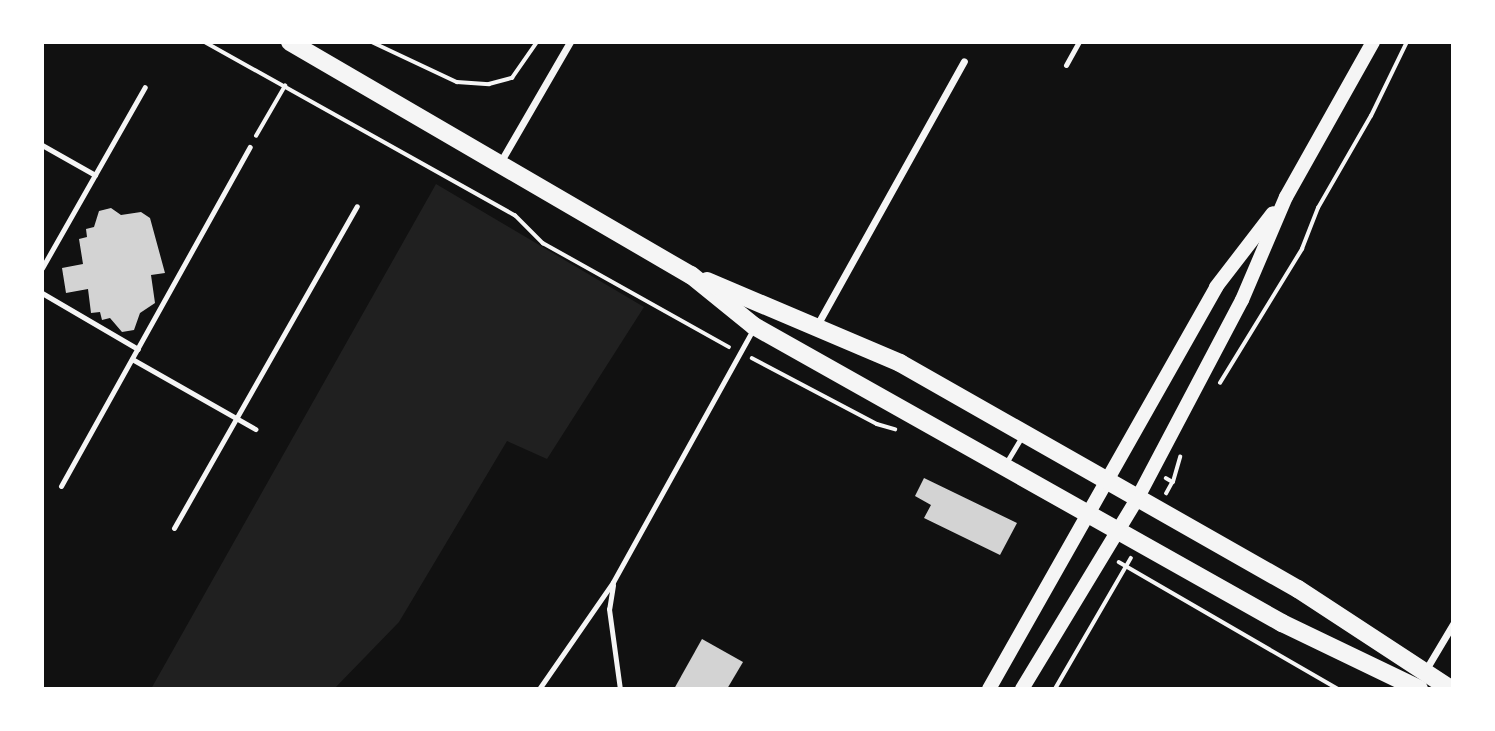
<!DOCTYPE html>
<html>
<head>
<meta charset="utf-8">
<style>
	body { margin:0 }
	#map { position:relative; width:1495px; height:731px; overflow:hidden; background:#111; font-family:"Source Serif 4",serif }
	div>[style] { position:absolute }
	.green>* { inset:0; background:#202020 }
	.building>* { inset:0; background:#d3d3d3 }
	.path>* { height:3.5px; margin:-1.75px; padding:0 1.75px; transform-origin:1.75px; border-radius:1.75px; background:#f5f5f5 }
	.service>* { height:5px; margin:-2.5px; padding:0 2.5px; transform-origin:2.5px; border-radius:2.5px; background:#f5f5f5 }
	.minor>* { height:7px; margin:-3.5px; padding:0 3.5px; transform-origin:3.5px; border-radius:3.5px; background:#f5f5f5 }
	.secondary>* { height:14px; margin:-7px; padding:0 7px; transform-origin:7px; border-radius:7px; background:#f5f5f5 }
	.primary>* { height:18px; margin:-9px; padding:0 9px; transform-origin:9px; border-radius:9px; background:#f5f5f5 }
	span { translate:-50% -50%; white-space:nowrap; text-align:center; line-height:1.15; -webkit-text-stroke:6px #fff; paint-order:stroke }
	.frame { position:absolute; inset:0; border:44px solid #fff; pointer-events:none }
</style>
</head>
<body>
<div id="map">
	<div class="green">
		<div style="clip-path:polygon(436px 184px,644px 307px,547px 459px,507px 441px,399px 622px,334px 689px,151px 689px)"></div>
	</div>
	<div class="building">
		<div style="clip-path:polygon(111px 208px,121px 215px,141px 212px,150px 218px,165px 273px,151px 275px,155px 303px,140px 313px,134px 330px,122px 332px,110px 318px,102px 320px,100px 312px,91px 313px,88px 289px,66px 293px,62px 268px,83px 264px,79px 239px,87px 237px,86px 229px,94px 227px,99px 211px)"></div>
		<div style="clip-path:polygon(924px 478px,1017px 523px,1000px 555px,924px 518px,931px 505px,915px 496px)"></div>
		<div style="clip-path:polygon(702px 639px,743px 662px,727px 689px,674px 689px)"></div>
	</div>
	<div class="path">
		<div style="left:205px;top:42px;width:355px;rotate:29.2deg"></div>
		<div style="left:515px;top:215px;width:40px;rotate:45deg"></div>
		<div style="left:543px;top:243px;width:213px;rotate:29.2deg"></div>
		<div style="left:372px;top:42px;width:94px;rotate:25.2deg"></div>
		<div style="left:457px;top:82px;width:32px;rotate:4deg"></div>
		<div style="left:489px;top:84px;width:24px;rotate:-15deg"></div>
		<div style="left:512px;top:78px;width:44px;rotate:-55.2deg"></div>
		<div style="left:256px;top:136px;width:58px;rotate:-59.9deg"></div>
		<div style="left:752px;top:358px;width:141px;rotate:27.8deg"></div>
		<div style="left:877px;top:424px;width:19px;rotate:16deg"></div>
		<div style="left:1220px;top:383px;width:157px;rotate:-58.5deg"></div>
		<div style="left:1302px;top:249px;width:44px;rotate:-68.7deg"></div>
		<div style="left:1318px;top:208px;width:106px;rotate:-60.1deg"></div>
		<div style="left:1371px;top:116px;width:82px;rotate:-64.1deg"></div>
		<div style="left:1166px;top:478px;width:8px;rotate:30deg"></div>
		<div style="left:1173px;top:482px;width:13px;rotate:119deg"></div>
		<div style="left:1173px;top:482px;width:26px;rotate:-74deg"></div>
		<div style="left:1119px;top:562px;width:253px;rotate:30.1deg"></div>
		<div style="left:1055px;top:689px;width:151px;rotate:-59.9deg"></div>
	</div>
	<div class="service">
		<div style="left:1066px;top:65px;width:26px;rotate:-61deg"></div>
		<div style="left:42px;top:145px;width:61px;rotate:29.5deg"></div>
		<div style="left:42px;top:268px;width:208px;rotate:-60.4deg"></div>
		<div style="left:42px;top:293px;width:111px;rotate:30.3deg"></div>
		<div style="left:132px;top:359px;width:142px;rotate:29.6deg"></div>
		<div style="left:1006px;top:463px;width:33px;rotate:-59deg"></div>
		<div style="left:61px;top:486px;width:388px;rotate:-60.9deg"></div>
		<div style="left:174px;top:528px;width:370px;rotate:-60.4deg"></div>
		<div style="left:613px;top:585px;width:24px;rotate:99deg"></div>
		<div style="left:609px;top:609px;width:81px;rotate:82.2deg"></div>
		<div style="left:539px;top:689px;width:130px;rotate:-55.3deg"></div>
		<div style="left:613px;top:582px;width:289px;rotate:-61deg"></div>
	</div>
	<div class="minor">
		<div style="left:501px;top:161px;width:138px;rotate:-59.9deg"></div>
		<div style="left:816px;top:327px;width:304px;rotate:-60.9deg"></div>
		<div style="left:1425px;top:671px;width:55px;rotate:-59.2deg"></div>
	</div>
	<div class="secondary">
		<div style="left:989px;top:689px;width:462px;rotate:-60.5deg"></div>
		<div style="left:1216px;top:287px;width:93px;rotate:-52.4deg"></div>
		<div style="left:1022px;top:689px;width:222px;rotate:-58.8deg"></div>
		<div style="left:1137px;top:499px;width:225px;rotate:-62.2deg"></div>
		<div style="left:1242px;top:300px;width:112px;rotate:-66.9deg"></div>
		<div style="left:1286px;top:197px;width:178px;rotate:-60.7deg"></div>
	</div>
	<div class="primary">
		<div style="left:290px;top:42px;width:464px;rotate:30.2deg"></div>
		<div style="left:691px;top:275px;width:81px;rotate:39deg"></div>
		<div style="left:754px;top:326px;width:606px;rotate:29.36deg"></div>
		<div style="left:1282px;top:623px;width:152px;rotate:25.7deg"></div>
		<div style="left:707px;top:281px;width:210px;rotate:23deg"></div>
		<div style="left:900px;top:363px;width:458px;rotate:29.6deg"></div>
		<div style="left:1298px;top:589px;width:183px;rotate:33.2deg"></div>
	</div>
	<div class="frame"></div>
</div>
</body>
</html>
